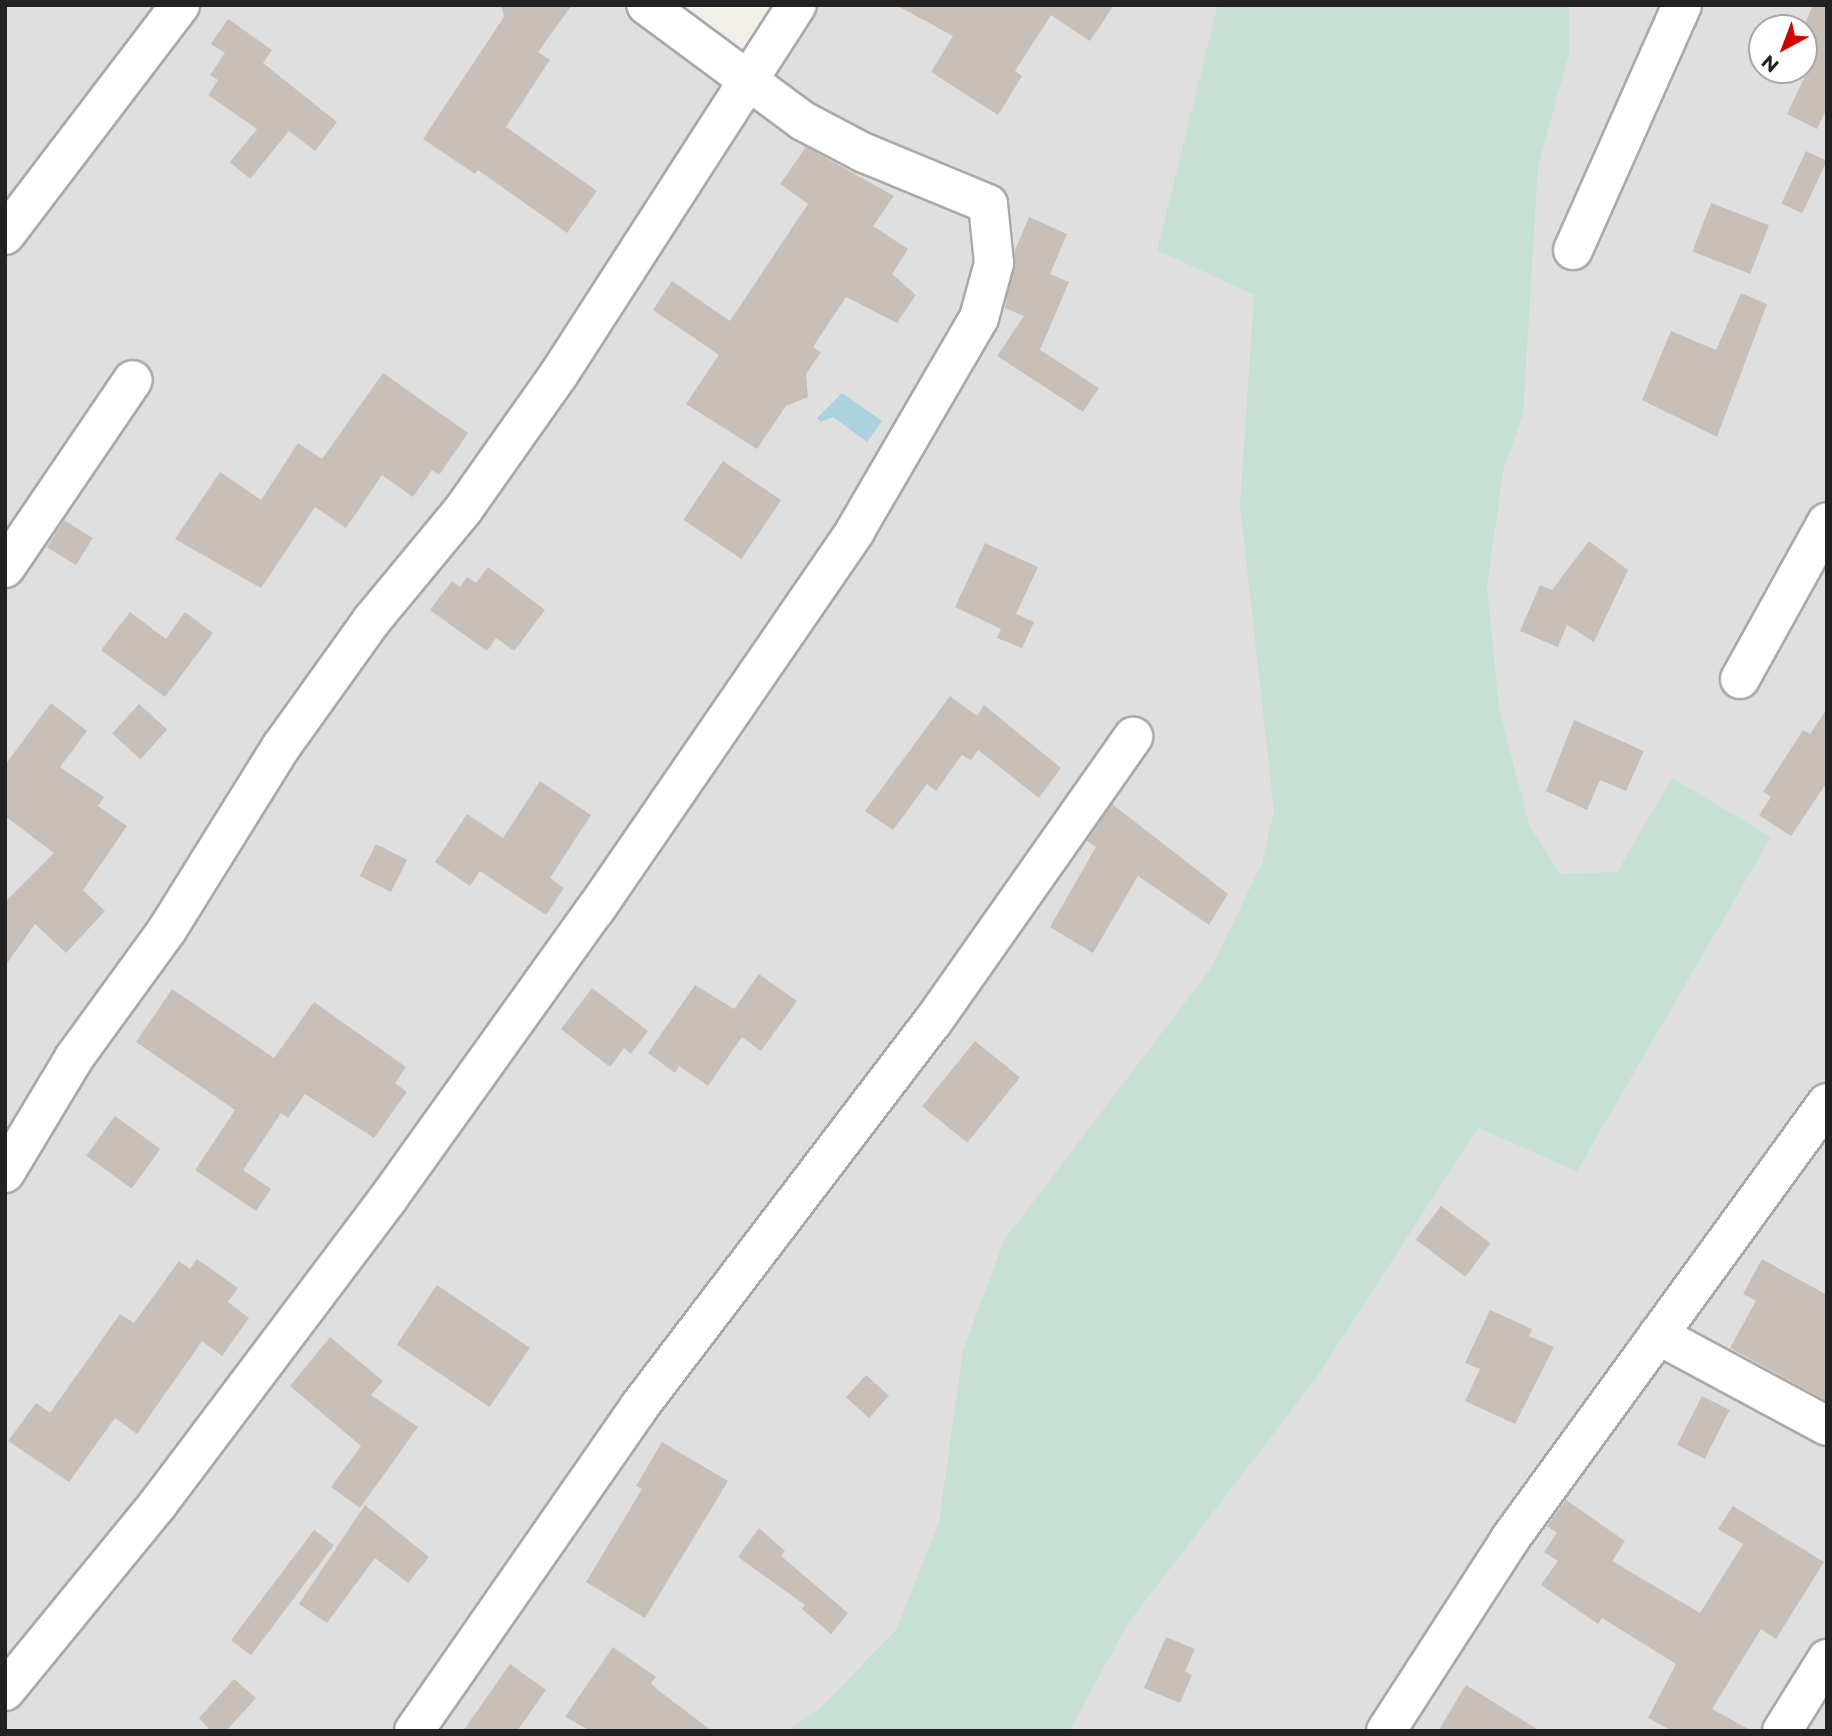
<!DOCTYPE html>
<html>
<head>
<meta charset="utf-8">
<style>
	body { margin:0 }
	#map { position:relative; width:1832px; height:1736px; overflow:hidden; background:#f2efe9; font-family:Montserrat,sans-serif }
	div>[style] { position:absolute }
	.residential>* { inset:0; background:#e0dfdf }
	.wetland>* { inset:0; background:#c6e0d4 }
	.water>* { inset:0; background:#aad3df }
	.building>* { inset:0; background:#c7bfb8; transform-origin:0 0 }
	.roads { filter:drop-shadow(2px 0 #a9a9a9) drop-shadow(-2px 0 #a9a9a9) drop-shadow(0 2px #a9a9a9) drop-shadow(0 -2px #a9a9a9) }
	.minor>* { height:38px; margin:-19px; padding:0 19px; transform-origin:19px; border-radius:19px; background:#fff }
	span { translate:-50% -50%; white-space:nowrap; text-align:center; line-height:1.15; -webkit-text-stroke:5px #fff; paint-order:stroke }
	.frame { position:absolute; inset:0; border:7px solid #222; pointer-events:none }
	.north { position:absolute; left:1748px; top:14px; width:70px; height:70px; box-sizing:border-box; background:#fff; border:2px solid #a7a7a7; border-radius:50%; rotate:221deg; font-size:19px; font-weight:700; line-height:28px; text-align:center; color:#222 }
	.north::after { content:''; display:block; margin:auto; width:24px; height:32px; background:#d40000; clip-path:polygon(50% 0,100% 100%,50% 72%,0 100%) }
</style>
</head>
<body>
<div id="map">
	<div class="residential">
		<div style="clip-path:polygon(evenodd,5px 5px,667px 5px,749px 56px,779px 5px,1827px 5px,1827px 1731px,5px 1731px,5px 5px,1762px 28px,1804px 28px,1804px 70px,1762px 70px,1762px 28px)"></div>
	</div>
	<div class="wetland">
		<div style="clip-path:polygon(1218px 5px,1569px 5px,1569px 54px,1538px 166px,1523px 415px,1503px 471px,1487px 587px,1499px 708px,1529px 825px,1560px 874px,1617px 872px,1672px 778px,1771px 837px,1577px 1171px,1478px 1128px,1316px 1378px,1129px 1622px,1069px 1731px,786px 1731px,819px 1709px,896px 1630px,939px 1522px,963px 1350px,1004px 1240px,1211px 968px,1262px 863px,1274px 811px,1240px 505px,1254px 295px,1157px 250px)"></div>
	</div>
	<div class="water">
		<div style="clip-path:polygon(842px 393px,882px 421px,867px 442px,833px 417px,821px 422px,817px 418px)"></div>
	</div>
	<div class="building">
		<div style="clip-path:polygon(501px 5px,572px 5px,538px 52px,550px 60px,506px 127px,597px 191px,567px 233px,478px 170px,475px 174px,423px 139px,504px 17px)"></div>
		<div style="clip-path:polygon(896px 5px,1114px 5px,1090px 41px,1051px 15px,1015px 71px,1022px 76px,998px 115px,931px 72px,953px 36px)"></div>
		<div style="clip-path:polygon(1813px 5px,1827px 5px,1827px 108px,1817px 129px,1787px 114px,1807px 72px,1802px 70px,1803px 28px)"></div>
		<div style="clip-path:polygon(228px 19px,272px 50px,263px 63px,337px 122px,315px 151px,289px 131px,250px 179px,230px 162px,257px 129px,208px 95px,218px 80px,210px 75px,225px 53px,211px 44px)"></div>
		<div style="clip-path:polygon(806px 147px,894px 196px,873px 226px,908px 249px,892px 274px,916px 295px,897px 323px,846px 297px,813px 347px,821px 352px,806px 374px,808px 397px,786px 406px,757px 449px,686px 404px,719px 355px,653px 310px,672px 281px,730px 321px,808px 204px,780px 184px)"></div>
		<div style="left:1806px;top:151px;width:23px;height:58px;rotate:25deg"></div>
		<div style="left:1711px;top:203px;width:62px;height:52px;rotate:21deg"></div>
		<div style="clip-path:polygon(1029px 217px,1067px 234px,1050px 274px,1069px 282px,1040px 350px,1099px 388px,1083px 412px,997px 356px,1024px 316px,1005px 308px,1015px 250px)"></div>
		<div style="clip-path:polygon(1741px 293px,1767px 304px,1717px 437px,1642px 400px,1671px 331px,1716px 350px)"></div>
		<div style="clip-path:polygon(383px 373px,468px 433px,439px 475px,432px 470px,413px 497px,382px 475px,346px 528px,315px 507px,261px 588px,175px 539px,220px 472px,261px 500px,298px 443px,322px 459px)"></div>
		<div style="left:723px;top:461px;width:70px;height:71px;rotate:34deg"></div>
		<div style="left:64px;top:520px;width:34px;height:32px;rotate:32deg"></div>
		<div style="clip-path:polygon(1589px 541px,1628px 570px,1594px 642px,1567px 625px,1558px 647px,1520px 631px,1540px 585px,1552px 590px)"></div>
		<div style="clip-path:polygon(985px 543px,1038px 567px,1016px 614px,1034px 622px,1022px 648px,997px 638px,1001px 629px,955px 607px)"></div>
		<div style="clip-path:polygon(488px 567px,545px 610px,514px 651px,496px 638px,487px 651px,430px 610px,452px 581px,460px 587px,467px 577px,476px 583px)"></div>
		<div style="clip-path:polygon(130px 612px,166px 639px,185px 612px,213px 633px,165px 697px,101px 650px)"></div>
		<div style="clip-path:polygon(950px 696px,977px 716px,984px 705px,1061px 768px,1039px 798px,978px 750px,971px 760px,962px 755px,936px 791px,927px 784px,893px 830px,865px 811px)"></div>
		<div style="clip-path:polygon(51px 703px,87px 731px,60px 767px,104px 797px,98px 806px,127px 826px,83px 890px,105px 911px,66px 953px,35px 924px,5px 966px,5px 902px,54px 853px,5px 816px,5px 765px)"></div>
		<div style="left:139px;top:704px;width:38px;height:40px;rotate:42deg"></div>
		<div style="clip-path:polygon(1827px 709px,1827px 782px,1791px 836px,1759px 815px,1771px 797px,1763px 792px,1803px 730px,1810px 734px)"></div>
		<div style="clip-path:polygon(1574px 720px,1644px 751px,1626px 791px,1600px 780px,1587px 810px,1546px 791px)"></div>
		<div style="clip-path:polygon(540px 781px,591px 815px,550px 878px,564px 888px,546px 915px,480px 871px,470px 886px,435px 862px,467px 814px,503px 838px)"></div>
		<div style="clip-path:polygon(1112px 804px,1228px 894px,1209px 925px,1138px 876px,1093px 953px,1050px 927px,1096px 847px,1087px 841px)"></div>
		<div style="left:376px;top:844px;width:35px;height:36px;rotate:27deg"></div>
		<div style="clip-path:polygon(759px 974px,797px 1001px,761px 1051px,742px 1037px,708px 1086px,679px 1066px,675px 1073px,648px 1053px,695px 985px,734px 1009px)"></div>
		<div style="clip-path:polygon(592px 988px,648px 1031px,631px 1054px,624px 1048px,610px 1067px,561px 1029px)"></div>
		<div style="clip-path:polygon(172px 989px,274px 1058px,314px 1002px,406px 1067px,395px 1083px,407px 1092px,374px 1138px,305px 1094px,288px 1118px,281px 1113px,243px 1170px,271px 1189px,256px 1211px,195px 1170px,235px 1110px,136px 1042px)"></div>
		<div style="left:975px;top:1041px;width:58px;height:84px;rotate:39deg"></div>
		<div style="left:115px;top:1116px;width:56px;height:49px;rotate:36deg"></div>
		<div style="left:1441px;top:1206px;width:62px;height:42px;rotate:37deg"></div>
		<div style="clip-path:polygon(197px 1259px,238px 1288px,228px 1302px,249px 1318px,222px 1356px,202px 1341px,137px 1434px,115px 1418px,69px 1482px,8px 1441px,36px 1403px,50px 1413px,120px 1314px,134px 1323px,179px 1261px,190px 1269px)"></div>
		<div style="clip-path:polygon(1762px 1259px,1827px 1295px,1827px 1401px,1730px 1348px,1756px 1301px,1743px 1294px)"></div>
		<div style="left:437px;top:1285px;width:112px;height:72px;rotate:34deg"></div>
		<div style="clip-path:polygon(1490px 1310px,1532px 1329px,1529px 1336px,1554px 1347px,1515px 1424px,1465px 1401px,1480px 1369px,1465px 1363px)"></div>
		<div style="clip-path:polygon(330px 1337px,383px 1381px,371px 1395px,418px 1427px,360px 1508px,331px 1487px,361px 1446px,290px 1386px)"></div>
		<div style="left:866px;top:1375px;width:31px;height:30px;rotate:42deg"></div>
		<div style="left:1702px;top:1396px;width:31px;height:55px;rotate:27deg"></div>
		<div style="clip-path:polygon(662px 1442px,728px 1481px,645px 1618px,586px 1582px,642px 1489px,636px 1486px)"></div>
		<div style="clip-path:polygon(1566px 1500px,1625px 1541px,1612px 1561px,1700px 1613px,1743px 1544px,1718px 1529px,1733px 1506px,1824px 1562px,1776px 1639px,1761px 1629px,1712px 1709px,1752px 1731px,1672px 1731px,1648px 1718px,1676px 1664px,1602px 1618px,1598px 1624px,1541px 1585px,1558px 1561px,1544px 1552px,1557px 1533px,1547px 1526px)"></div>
		<div style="clip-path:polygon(365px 1505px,429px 1557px,408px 1583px,375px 1558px,327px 1623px,299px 1604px)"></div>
		<div style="clip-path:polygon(759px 1528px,785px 1551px,781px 1556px,848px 1613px,831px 1634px,802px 1609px,805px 1605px,738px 1557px)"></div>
		<div style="left:314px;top:1530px;width:25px;height:138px;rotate:37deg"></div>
		<div style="clip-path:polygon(1166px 1637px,1195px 1649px,1185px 1671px,1192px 1675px,1180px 1703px,1144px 1688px)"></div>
		<div style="clip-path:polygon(613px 1647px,656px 1677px,651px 1683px,658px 1690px,712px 1731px,591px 1731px,565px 1717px)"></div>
		<div style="clip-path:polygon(510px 1664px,546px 1690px,517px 1731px,463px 1731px)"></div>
		<div style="clip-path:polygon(234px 1679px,256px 1698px,226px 1731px,211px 1731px,199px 1718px)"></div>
		<div style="clip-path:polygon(1466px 1685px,1540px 1731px,1438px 1731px)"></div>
	</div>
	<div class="roads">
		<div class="minor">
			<div style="left:5px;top:235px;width:289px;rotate:-52.7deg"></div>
			<div style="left:1573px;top:250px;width:268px;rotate:-66deg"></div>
			<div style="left:5px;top:568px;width:227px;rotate:-55.8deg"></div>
			<div style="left:1740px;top:679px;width:179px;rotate:-61deg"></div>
			<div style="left:5px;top:1173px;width:134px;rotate:-59deg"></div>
			<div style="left:74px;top:1058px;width:158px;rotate:-54deg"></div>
			<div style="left:167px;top:930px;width:216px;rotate:-58.1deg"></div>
			<div style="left:281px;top:747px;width:156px;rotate:-54.4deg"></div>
			<div style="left:372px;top:620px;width:143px;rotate:-50.4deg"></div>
			<div style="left:463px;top:510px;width:166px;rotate:-54.8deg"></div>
			<div style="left:559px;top:374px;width:439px;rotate:-57.2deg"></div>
			<div style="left:1658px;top:1335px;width:192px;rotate:28.3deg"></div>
			<div style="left:5px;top:1691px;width:242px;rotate:-50.7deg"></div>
			<div style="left:158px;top:1504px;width:381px;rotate:-53deg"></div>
			<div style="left:387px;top:1200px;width:357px;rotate:-54.4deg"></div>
			<div style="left:595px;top:910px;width:460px;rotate:-55.5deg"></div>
			<div style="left:855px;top:531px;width:246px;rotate:-59.8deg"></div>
			<div style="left:979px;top:318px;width:57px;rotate:-74.7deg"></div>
			<div style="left:994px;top:263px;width:59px;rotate:-95.8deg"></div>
			<div style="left:988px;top:204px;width:134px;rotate:-157.6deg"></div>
			<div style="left:864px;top:153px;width:69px;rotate:-152.3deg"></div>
			<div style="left:803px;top:121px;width:195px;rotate:-143.5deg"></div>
			<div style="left:414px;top:1731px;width:394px;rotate:-55.2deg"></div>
			<div style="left:639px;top:1407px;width:483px;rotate:-52.7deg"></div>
			<div style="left:932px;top:1023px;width:350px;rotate:-54.9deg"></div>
			<div style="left:1386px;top:1731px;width:229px;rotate:-57.1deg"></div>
			<div style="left:1510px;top:1539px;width:539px;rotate:-53.98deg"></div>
			<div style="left:1782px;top:1731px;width:85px;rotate:-58deg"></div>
		</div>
	</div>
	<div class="frame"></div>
	<div class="north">N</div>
</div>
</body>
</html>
